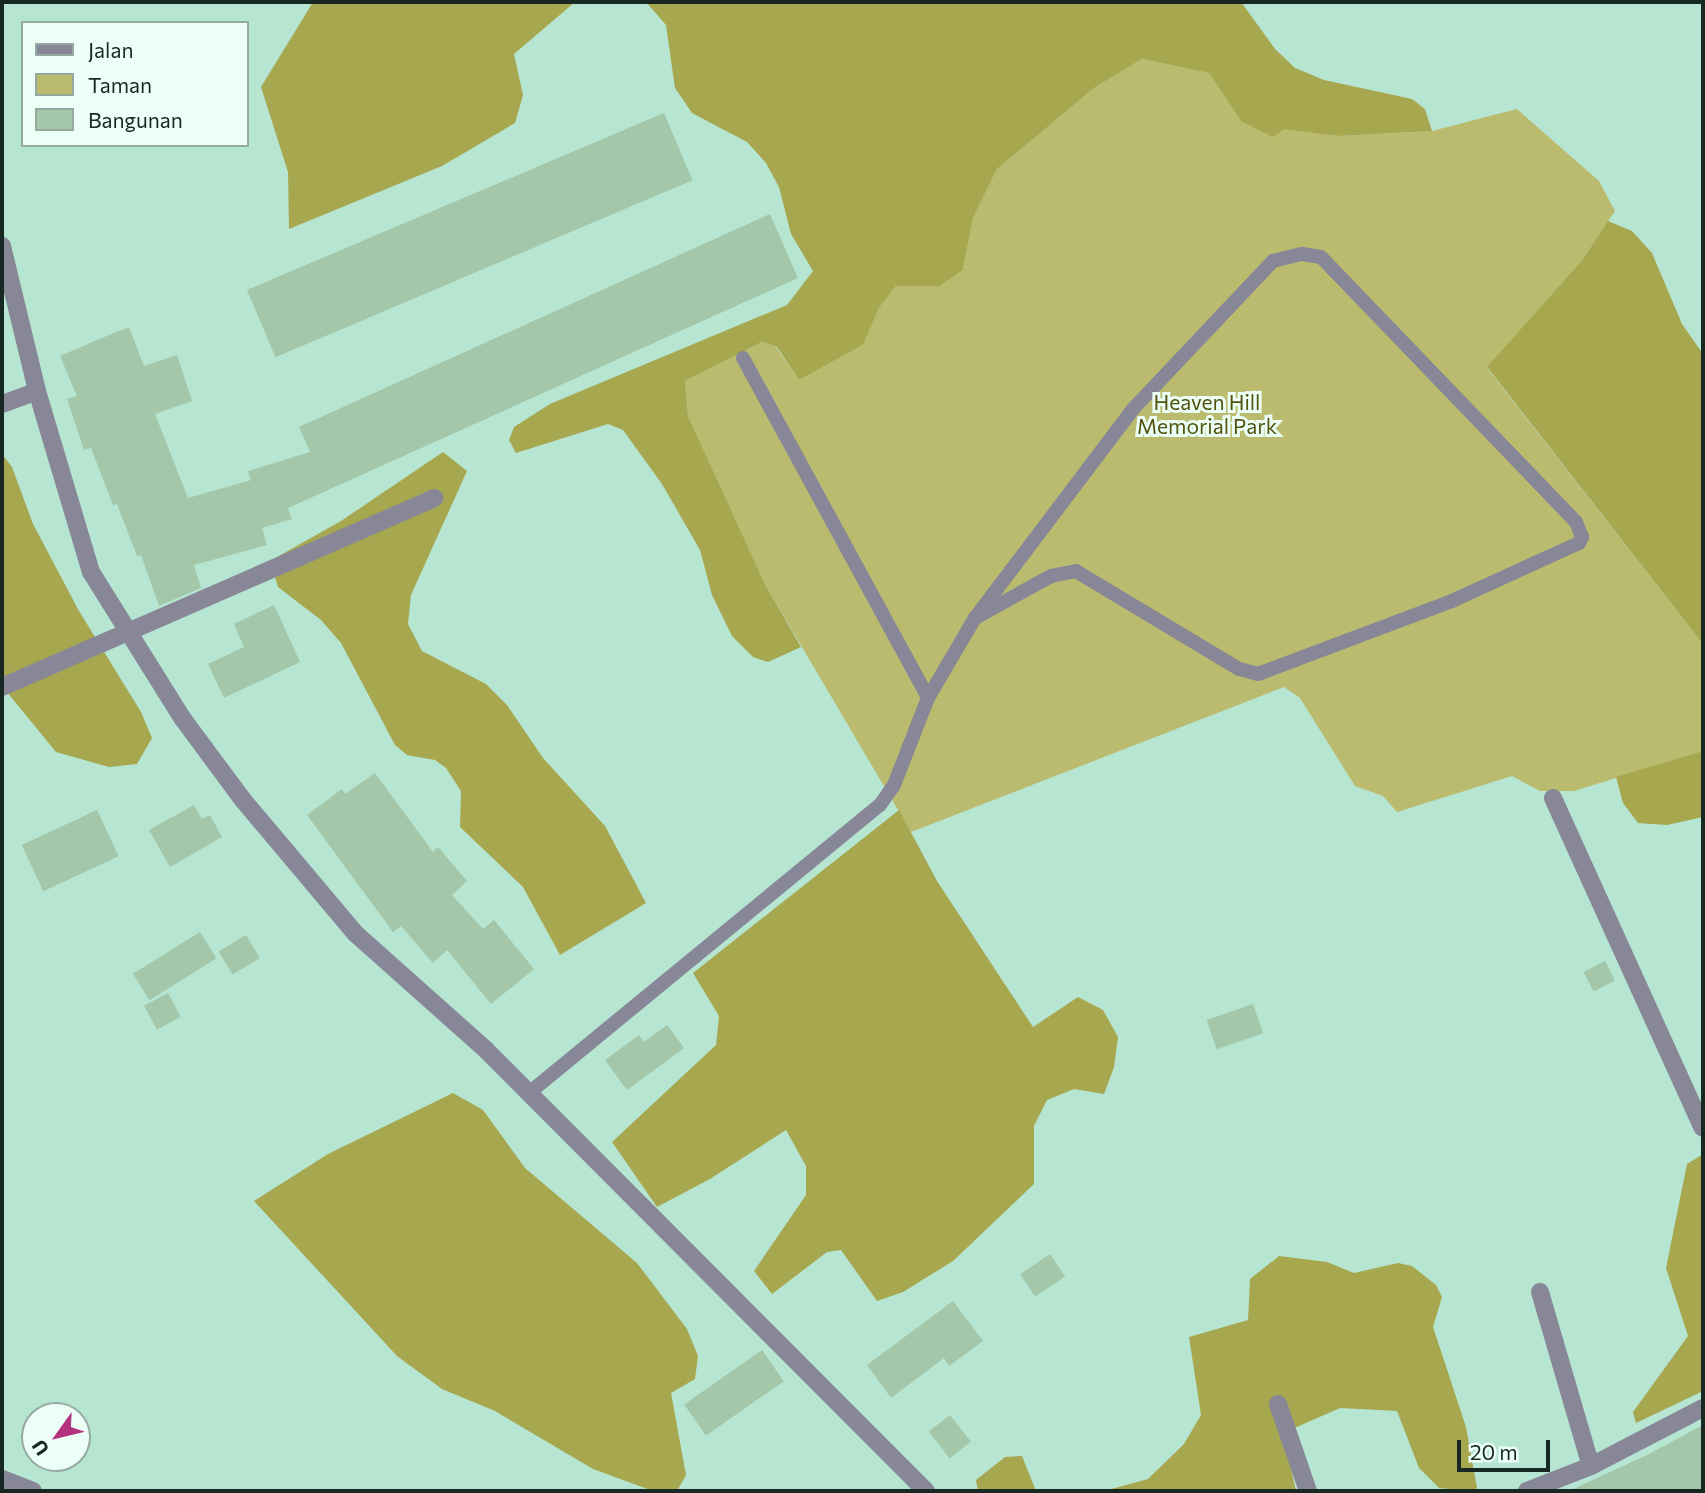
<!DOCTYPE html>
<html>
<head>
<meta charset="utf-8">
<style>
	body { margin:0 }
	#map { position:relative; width:1705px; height:1493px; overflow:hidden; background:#b6e5d2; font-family:Commissioner,sans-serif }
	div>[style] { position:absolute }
	.green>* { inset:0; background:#babb6e }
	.forest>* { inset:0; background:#a7a74f }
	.building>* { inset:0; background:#a4c6a9; transform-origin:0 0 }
	.service>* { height:14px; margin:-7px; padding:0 7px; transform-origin:7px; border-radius:7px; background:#888798 }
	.minor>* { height:18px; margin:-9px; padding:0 9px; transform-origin:9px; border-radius:9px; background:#888798 }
	.tertiary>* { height:18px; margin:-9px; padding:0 9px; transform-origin:9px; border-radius:9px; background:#888798 }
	span { translate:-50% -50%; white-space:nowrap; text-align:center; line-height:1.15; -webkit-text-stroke:6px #ecfff7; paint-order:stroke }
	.park-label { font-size:21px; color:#52520d }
	.frame { position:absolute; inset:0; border:4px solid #162821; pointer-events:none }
	.legend { position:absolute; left:21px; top:21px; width:228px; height:126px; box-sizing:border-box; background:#ecfff7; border:2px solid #96a9a1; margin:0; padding:9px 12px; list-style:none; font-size:21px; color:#162821 }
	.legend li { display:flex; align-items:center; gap:14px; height:35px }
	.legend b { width:35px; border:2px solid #96a9a1 }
	.north { position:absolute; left:21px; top:1402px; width:70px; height:70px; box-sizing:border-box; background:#ecfff7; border:2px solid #96a9a1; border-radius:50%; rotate:236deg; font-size:19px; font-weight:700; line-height:28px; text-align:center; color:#162821 }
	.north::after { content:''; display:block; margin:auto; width:24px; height:32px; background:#b4337e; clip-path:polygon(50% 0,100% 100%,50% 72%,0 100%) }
	.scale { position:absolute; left:1457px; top:1440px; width:93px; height:32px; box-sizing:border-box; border:4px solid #162821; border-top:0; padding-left:9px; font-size:21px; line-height:24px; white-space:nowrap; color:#162821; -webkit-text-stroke:5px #ecfff7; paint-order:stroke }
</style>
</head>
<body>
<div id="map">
	<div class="green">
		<div style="clip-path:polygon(1142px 59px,1209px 73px,1241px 121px,1339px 136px,1432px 131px,1517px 109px,1599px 181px,1615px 211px,1583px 259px,1487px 368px,1703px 644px,1703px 751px,1574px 791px,1540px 791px,1512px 776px,1397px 812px,1383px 796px,1355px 786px,1300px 698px,1284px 687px,911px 832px,766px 586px,688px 416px,685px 381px,762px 342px,776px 347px,799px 380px,863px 345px,879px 308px,896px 286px,940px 286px,963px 270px,973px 218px,997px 169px,1094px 88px)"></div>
	</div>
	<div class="forest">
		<div style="clip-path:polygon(313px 2px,575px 2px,514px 54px,523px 95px,515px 123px,442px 166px,289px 229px,288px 172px,261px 87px)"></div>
		<div style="clip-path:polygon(646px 2px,1241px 2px,1275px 49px,1295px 68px,1324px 80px,1412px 99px,1425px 109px,1432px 131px,1339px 136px,1284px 129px,1273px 137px,1241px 121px,1209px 73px,1142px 59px,1094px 88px,997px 169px,973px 218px,963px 270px,940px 286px,896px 286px,879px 308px,863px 345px,799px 380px,777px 347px,762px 342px,685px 381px,688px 416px,766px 586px,801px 647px,768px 662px,753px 657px,732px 636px,712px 595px,700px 550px,662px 484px,623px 430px,608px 424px,516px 453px,509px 440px,514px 427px,550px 404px,787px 305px,813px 271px,791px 234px,779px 187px,766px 163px,747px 142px,692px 113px,675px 88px,666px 25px)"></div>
		<div style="clip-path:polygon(1608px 221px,1632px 231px,1652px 253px,1682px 324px,1703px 354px,1703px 644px,1487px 367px,1583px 259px)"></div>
		<div style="clip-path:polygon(443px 452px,467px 471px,411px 595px,408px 624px,422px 651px,486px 684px,507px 705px,543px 758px,605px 826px,646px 903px,560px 955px,523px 887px,460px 827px,461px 791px,446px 768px,435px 760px,407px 755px,395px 745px,341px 643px,321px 620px,278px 587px,270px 561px,341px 521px)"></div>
		<div style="clip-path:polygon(2px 454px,12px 467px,33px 524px,79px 611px,141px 712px,152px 738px,137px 764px,109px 767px,56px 752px,2px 686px)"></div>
		<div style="clip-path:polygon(1703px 751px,1703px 817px,1667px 825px,1638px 823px,1623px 803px,1616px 777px)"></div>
		<div style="clip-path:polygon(899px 810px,937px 881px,1033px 1027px,1078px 997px,1103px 1010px,1118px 1037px,1114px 1067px,1104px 1094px,1074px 1089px,1047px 1100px,1034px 1126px,1034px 1184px,953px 1261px,903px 1292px,877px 1301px,841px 1250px,827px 1252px,772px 1294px,754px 1271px,806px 1195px,806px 1166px,786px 1130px,710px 1179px,657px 1207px,612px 1142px,716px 1045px,719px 1016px,693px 973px)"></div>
		<div style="clip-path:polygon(453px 1093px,483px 1110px,525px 1168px,637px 1263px,687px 1329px,698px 1356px,695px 1379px,671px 1393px,686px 1475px,677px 1491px,653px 1491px,593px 1469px,495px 1411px,442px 1389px,397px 1356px,254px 1201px,328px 1154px)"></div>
		<div style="clip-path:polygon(1703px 1154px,1703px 1391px,1636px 1423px,1633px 1412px,1688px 1336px,1666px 1268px,1687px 1164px)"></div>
		<div style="clip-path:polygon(1279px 1256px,1327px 1262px,1354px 1273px,1398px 1263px,1412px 1266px,1436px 1285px,1442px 1297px,1433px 1327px,1466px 1427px,1477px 1488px,1473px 1491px,1439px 1488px,1419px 1468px,1397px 1411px,1340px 1408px,1283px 1433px,1296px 1491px,1104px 1491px,1148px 1479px,1184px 1444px,1201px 1415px,1189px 1337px,1248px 1320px,1250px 1279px)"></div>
		<div style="clip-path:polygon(1022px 1456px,1036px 1491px,978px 1491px,976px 1480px,1005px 1457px)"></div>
	</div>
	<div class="building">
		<div style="left:664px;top:113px;width:73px;height:453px;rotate:67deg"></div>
		<div style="clip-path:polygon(770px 214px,798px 278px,288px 508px,292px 519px,262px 528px,267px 545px,194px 565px,201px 588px,159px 606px,141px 555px,137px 556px,117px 504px,113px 505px,91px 448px,84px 450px,67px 399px,77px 396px,60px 356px,102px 338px,129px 327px,144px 366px,177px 355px,192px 401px,155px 414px,188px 498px,251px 480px,248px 471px,310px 452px,299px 427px)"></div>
		<div style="clip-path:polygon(274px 605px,300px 662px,224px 698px,208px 664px,244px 647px,234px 624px)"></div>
		<div style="clip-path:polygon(375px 773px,433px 852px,438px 847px,467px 881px,452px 895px,483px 929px,494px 920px,534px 969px,491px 1004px,447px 950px,433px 963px,401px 926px,393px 932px,307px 815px,342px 789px,345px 794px)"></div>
		<div style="clip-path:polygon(194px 805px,202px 819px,210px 815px,222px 837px,170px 867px,149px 830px)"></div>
		<div style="left:97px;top:810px;width:51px;height:83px;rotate:65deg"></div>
		<div style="left:200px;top:932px;width:31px;height:79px;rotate:58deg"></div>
		<div style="left:246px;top:935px;width:27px;height:32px;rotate:59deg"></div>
		<div style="left:1605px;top:961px;width:22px;height:24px;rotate:63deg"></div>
		<div style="left:168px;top:993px;width:27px;height:27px;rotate:62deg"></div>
		<div style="left:1253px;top:1004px;width:31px;height:49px;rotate:71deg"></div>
		<div style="clip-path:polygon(667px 1025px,684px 1048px,627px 1090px,605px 1060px,639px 1035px,644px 1042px)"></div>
		<div style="left:1050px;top:1254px;width:27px;height:36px;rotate:56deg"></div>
		<div style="clip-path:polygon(953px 1301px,983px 1341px,949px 1366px,944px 1358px,891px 1398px,867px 1365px)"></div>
		<div style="left:762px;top:1350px;width:38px;height:95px;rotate:55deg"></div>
		<div style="left:950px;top:1415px;width:34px;height:27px;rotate:52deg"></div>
		<div style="clip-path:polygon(1703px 1425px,1703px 1491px,1569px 1491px,1649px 1454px)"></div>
	</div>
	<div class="service">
		<div style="left:743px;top:358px;width:387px;rotate:61.4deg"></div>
		<div style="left:529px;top:1093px;width:454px;rotate:-39.4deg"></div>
		<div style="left:880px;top:805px;width:24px;rotate:-55deg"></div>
		<div style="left:894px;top:785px;width:93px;rotate:-68.7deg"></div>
		<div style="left:928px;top:698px;width:93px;rotate:-59.6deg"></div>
		<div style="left:975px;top:618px;width:262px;rotate:-52.9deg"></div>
		<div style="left:1133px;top:409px;width:204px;rotate:-46.6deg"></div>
		<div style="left:1273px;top:261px;width:30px;rotate:-14deg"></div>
		<div style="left:1302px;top:254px;width:19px;rotate:9deg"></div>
		<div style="left:1321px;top:257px;width:368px;rotate:46.1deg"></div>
		<div style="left:1576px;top:522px;width:16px;rotate:68deg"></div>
		<div style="left:1582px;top:537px;width:7px;rotate:117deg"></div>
		<div style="left:1579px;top:543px;width:140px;rotate:155.5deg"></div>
		<div style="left:1452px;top:601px;width:207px;rotate:159.4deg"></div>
		<div style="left:1258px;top:674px;width:20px;rotate:-165deg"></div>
		<div style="left:1239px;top:669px;width:190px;rotate:-149deg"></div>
		<div style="left:1076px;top:571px;width:25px;rotate:169deg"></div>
		<div style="left:1051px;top:576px;width:87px;rotate:151.1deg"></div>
	</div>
	<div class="minor">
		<div style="left:2px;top:404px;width:37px;rotate:-20deg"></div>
		<div style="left:2px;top:687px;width:472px;rotate:-23.6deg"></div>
		<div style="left:1553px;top:798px;width:362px;rotate:65.6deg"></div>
		<div style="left:1540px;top:1292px;width:181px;rotate:73.7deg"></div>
		<div style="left:1278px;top:1404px;width:92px;rotate:71deg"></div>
		<div style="left:2px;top:1479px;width:33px;rotate:21deg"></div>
		<div style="left:1527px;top:1491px;width:69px;rotate:-21.3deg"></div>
		<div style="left:1591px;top:1466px;width:126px;rotate:-27.4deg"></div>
	</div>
	<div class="tertiary">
		<div style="left:2px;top:246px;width:149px;rotate:76.4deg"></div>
		<div style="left:37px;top:391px;width:189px;rotate:73.4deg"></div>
		<div style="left:91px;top:572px;width:173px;rotate:58deg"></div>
		<div style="left:183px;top:719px;width:101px;rotate:53.5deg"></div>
		<div style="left:243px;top:800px;width:175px;rotate:49.9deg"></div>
		<div style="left:356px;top:934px;width:174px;rotate:41.7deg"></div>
		<div style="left:486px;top:1050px;width:623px;rotate:45.07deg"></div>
	</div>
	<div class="park-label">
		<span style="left:1207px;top:414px">Heaven Hill<br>Memorial Park</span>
	</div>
	<div class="frame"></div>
	<ul class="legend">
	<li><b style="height:9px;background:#888798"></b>Jalan</li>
	<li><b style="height:19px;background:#babb6e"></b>Taman</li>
	<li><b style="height:19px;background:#a4c6a9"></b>Bangunan</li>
	</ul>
	<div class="north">U</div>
	<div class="scale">20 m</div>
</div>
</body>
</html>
